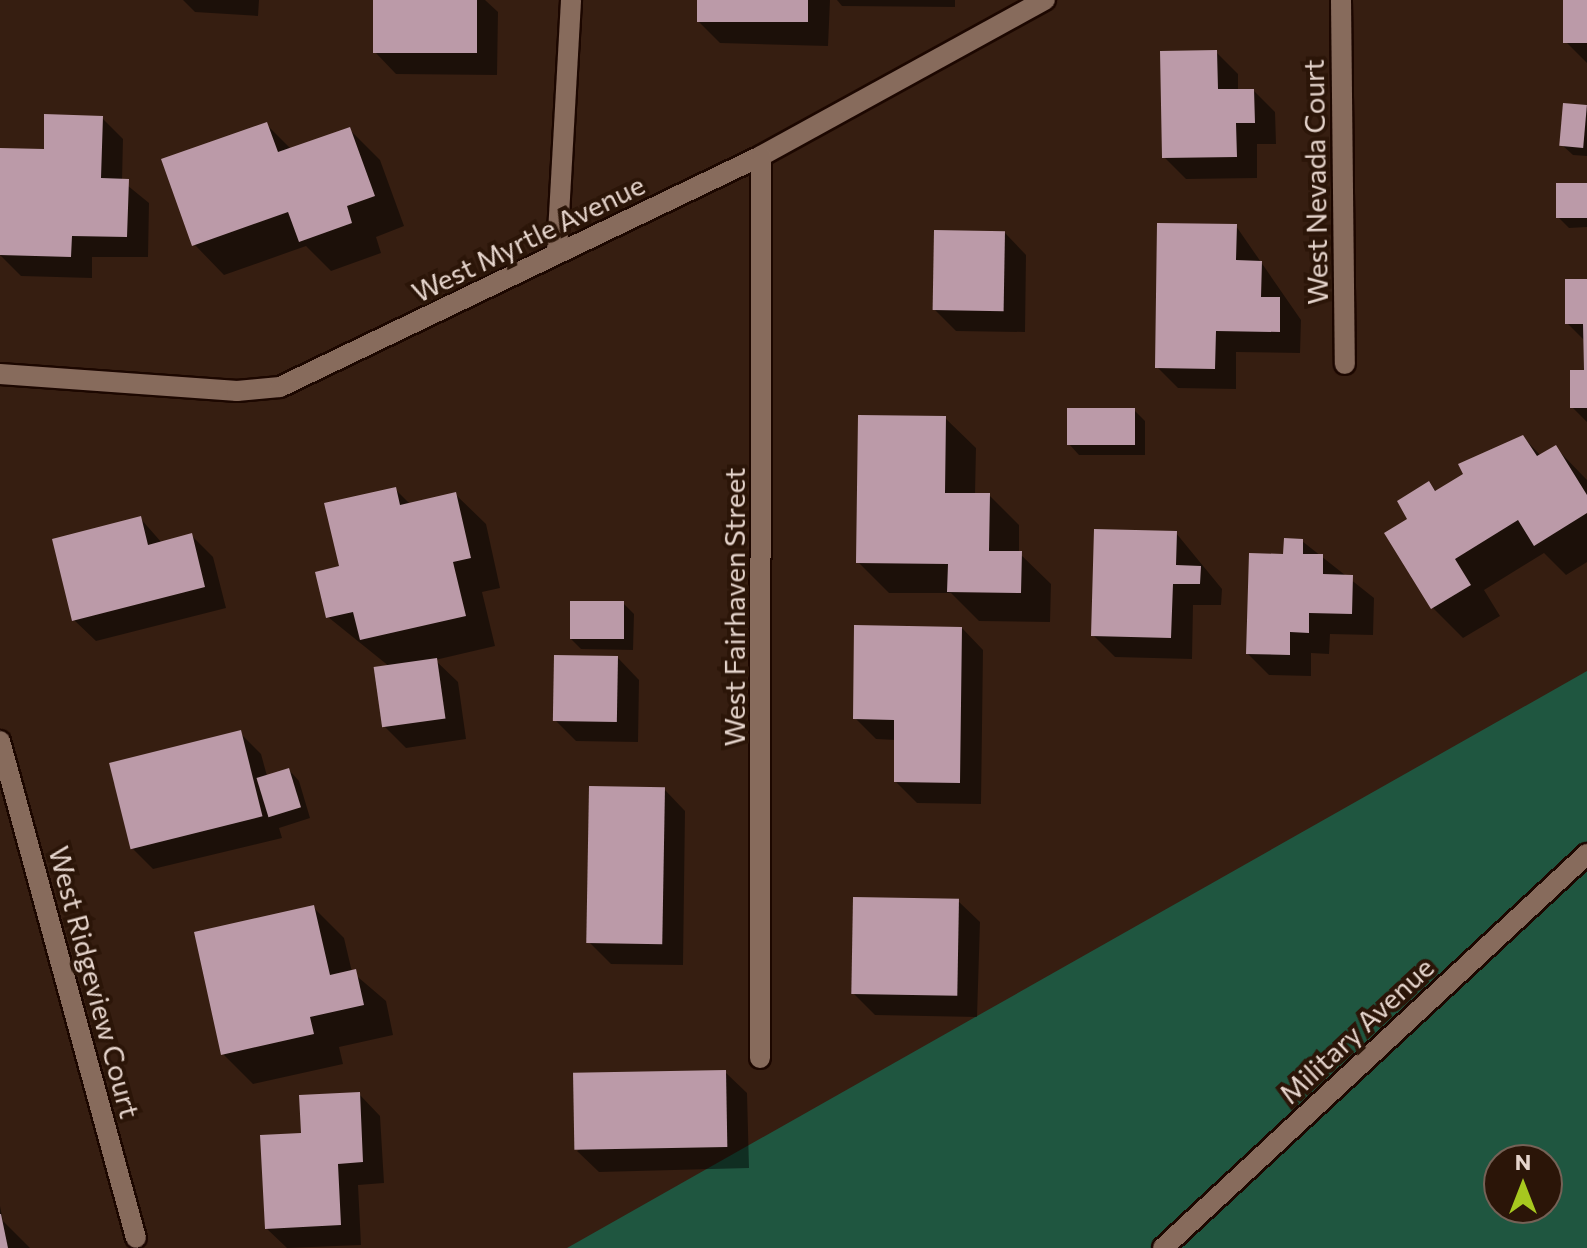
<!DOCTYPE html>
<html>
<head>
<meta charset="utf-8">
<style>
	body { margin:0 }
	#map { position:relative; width:1587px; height:1248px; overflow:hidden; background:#361e11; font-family:Commissioner,sans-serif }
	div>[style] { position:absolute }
	.green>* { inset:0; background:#1f5640 }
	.shadow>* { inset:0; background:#0007 }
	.building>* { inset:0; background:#bb9aa8; transform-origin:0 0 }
	.roads { filter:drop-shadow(2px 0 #1c0700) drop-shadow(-2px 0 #1c0700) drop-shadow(0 2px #1c0700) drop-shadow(0 -2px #1c0700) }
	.minor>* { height:20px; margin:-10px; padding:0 10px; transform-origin:10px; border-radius:10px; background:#876b5c }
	span { translate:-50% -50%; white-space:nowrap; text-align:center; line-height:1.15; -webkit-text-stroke:8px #2b1508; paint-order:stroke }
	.street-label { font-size:28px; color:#e5d4cc }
	.north { position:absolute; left:1483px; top:1144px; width:80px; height:80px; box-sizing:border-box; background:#2b1508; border:2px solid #756156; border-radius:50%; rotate:0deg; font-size:22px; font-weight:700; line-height:32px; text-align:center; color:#e5d4cc }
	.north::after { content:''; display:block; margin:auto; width:28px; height:36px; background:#a7c81f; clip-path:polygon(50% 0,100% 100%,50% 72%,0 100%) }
</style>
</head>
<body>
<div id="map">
	<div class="green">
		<div style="clip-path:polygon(evenodd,1587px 671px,1587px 1248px,567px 1248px,1587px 671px,1499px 1160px,1547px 1160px,1547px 1208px,1499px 1208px,1499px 1160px)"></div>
	</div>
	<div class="shadow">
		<div style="clip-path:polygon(183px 0,259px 0,258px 16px,195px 12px)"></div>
		<div style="clip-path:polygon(375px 0,485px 0,498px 12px,497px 75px,396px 74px,375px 52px)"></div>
		<div style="clip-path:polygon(699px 0,830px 0,828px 46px,720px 43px,699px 22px)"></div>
		<div style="clip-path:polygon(837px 0,955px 0,955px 7px,842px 6px)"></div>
		<div style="clip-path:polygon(1565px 0,1587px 0,1587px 63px,1566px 42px)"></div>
		<div style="clip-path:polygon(1216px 52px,1238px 74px,1238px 91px,1254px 91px,1275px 112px,1276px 144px,1257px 144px,1257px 178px,1186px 179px,1164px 157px)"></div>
		<div style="clip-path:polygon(1587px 107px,1587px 156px,1573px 155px,1562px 145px)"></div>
		<div style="clip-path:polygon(102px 118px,123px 139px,122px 181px,149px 203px,148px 257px,92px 257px,92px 278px,21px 276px,0 255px,0 223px,46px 151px)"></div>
		<div style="clip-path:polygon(266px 124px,292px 150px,350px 130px,380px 160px,404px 226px,376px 237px,381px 253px,331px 271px,306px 246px,224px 275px,194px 244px)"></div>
		<div style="clip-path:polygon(1587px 185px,1587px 227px,1569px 228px,1558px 217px)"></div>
		<div style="clip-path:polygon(1236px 226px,1301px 320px,1300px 353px,1236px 352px,1236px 389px,1178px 388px,1157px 367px)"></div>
		<div style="clip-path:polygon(1005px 233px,1026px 255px,1025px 332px,956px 331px,934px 309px)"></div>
		<div style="clip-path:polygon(1587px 281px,1587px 440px,1587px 422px,1572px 407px,1586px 372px,1585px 341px,1567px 323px)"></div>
		<div style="clip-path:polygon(1134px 410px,1145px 421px,1145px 455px,1079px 455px,1069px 444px)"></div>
		<div style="clip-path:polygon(945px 418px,976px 448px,975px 495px,989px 495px,1019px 525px,1019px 553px,1051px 584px,1050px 622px,979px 621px,951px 593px,889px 593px,858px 562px)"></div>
		<div style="clip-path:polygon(1523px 437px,1541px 456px,1555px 447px,1587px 480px,1587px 562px,1566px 575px,1544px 553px,1484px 590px,1500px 616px,1463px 638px,1433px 608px,1410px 519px,1429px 484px,1437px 492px)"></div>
		<div style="clip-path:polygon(395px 489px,411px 505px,455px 494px,486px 524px,500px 588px,482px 592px,495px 646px,435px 660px,458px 682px,466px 739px,406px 748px,385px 727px,390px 667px,328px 617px,342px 567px)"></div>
		<div style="clip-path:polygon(140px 518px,162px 543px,191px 535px,213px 557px,226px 608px,96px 641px,74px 620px)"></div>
		<div style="clip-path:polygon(1176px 533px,1222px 589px,1221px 605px,1193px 605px,1192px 659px,1115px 657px,1093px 635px)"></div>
		<div style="clip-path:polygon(1302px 541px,1374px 598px,1373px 635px,1330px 634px,1329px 654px,1311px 653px,1311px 676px,1269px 675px,1248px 654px,1285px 556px)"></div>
		<div style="clip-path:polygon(623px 603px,634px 614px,633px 650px,581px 649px,570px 638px)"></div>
		<div style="clip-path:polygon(962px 628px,983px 650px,981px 804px,917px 803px,896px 782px,896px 740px,876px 739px,855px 718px)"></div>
		<div style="clip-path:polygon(618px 658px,639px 680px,638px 742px,576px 741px,555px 720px)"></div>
		<div style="clip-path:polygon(240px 733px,261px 754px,267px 776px,289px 770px,299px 781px,310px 818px,279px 828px,282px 838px,153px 869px,132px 848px)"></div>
		<div style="clip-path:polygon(664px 789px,685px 811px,683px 965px,611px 964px,589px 942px)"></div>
		<div style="clip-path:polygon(958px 901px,980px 922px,977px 1017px,875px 1015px,853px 993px)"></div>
		<div style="clip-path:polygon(314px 908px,344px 938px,352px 972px,386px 1001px,393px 1035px,339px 1047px,343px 1064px,253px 1084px,223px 1054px)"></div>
		<div style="clip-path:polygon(725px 1072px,747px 1093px,749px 1168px,599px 1172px,577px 1151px)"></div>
		<div style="clip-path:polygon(359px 1094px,380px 1116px,384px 1183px,358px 1185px,361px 1245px,287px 1248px,266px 1228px,303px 1135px)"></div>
		<div style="clip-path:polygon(0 1206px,3px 1221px,30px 1248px,0 1248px)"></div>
	</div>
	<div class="building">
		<div style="left:373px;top:0;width:104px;height:53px"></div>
		<div style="left:697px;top:0;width:111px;height:22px"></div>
		<div style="left:1563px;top:0;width:24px;height:43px"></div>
		<div style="clip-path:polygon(1217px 50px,1218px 89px,1254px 89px,1255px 123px,1236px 123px,1237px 157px,1162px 158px,1160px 51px)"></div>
		<div style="left:1563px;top:103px;width:24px;height:43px;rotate:5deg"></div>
		<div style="clip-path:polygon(44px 114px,103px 116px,101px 178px,129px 179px,127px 237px,72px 236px,71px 257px,0 255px,0 148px,44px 149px)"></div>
		<div style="clip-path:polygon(267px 122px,278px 152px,350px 127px,375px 196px,347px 206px,352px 223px,299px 242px,288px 212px,192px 246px,161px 159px)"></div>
		<div style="left:1556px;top:183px;width:31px;height:35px"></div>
		<div style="clip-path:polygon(1157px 223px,1237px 224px,1236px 260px,1262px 261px,1261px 297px,1280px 297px,1280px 332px,1216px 331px,1215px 369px,1155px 368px)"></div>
		<div style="left:934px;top:230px;width:71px;height:80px;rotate:1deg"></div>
		<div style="clip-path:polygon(1565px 279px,1587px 279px,1587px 408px,1570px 408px,1570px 370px,1584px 370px,1583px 324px,1565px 324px)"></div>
		<div style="left:1067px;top:408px;width:68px;height:37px"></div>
		<div style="clip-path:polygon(858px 415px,946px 416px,945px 493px,990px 493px,989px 551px,1022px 551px,1021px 593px,947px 592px,948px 564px,856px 563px)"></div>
		<div style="clip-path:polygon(1523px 435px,1537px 456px,1556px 445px,1587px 495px,1587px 513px,1534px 546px,1518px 520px,1455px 559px,1471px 585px,1431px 609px,1384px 533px,1407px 519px,1397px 501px,1429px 481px,1435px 491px,1463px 474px,1458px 464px)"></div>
		<div style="clip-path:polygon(396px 487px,400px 505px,456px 492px,471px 558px,453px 562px,466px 616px,360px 640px,353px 612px,326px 618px,315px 572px,339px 566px,324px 503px)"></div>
		<div style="clip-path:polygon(141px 516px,148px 545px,192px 533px,205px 587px,72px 621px,52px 539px)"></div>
		<div style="clip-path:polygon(1094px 529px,1177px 531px,1176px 565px,1201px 566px,1200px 584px,1173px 584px,1171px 638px,1091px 636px)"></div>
		<div style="clip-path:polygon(1284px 538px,1303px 539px,1303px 554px,1323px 554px,1323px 574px,1353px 575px,1352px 614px,1309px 613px,1309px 633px,1290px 632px,1290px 655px,1246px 654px,1249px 553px,1283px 554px)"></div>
		<div style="left:570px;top:601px;width:54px;height:38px"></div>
		<div style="clip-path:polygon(854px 625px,962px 627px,960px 783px,894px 782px,894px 720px,853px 719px)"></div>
		<div style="left:554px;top:655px;width:64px;height:66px;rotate:1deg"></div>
		<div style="left:437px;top:658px;width:61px;height:64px;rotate:82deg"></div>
		<div style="left:241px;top:730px;width:89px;height:136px;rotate:76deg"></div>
		<div style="left:289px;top:768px;width:41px;height:34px;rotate:73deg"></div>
		<div style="left:589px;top:786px;width:76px;height:157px;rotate:1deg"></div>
		<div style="left:853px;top:897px;width:106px;height:97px;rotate:1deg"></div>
		<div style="clip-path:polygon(314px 905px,330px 975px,356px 969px,364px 1005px,310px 1017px,314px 1034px,221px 1055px,194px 932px)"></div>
		<div style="left:726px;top:1070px;width:77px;height:153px;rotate:89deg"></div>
		<div style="clip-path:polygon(360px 1092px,363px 1162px,338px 1164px,341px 1225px,265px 1229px,260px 1135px,301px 1133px,299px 1095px)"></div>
		<div style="clip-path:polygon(0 1214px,1px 1214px,8px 1248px,0 1248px)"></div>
	</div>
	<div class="roads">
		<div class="minor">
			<div style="left:1341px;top:0;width:364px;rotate:89.4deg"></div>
			<div style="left:557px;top:251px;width:251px;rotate:-86.8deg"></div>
			<div style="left:0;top:374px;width:238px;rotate:4.1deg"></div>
			<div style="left:237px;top:391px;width:43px;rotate:-5.3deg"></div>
			<div style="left:280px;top:387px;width:534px;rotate:-25.65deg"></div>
			<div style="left:761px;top:156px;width:324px;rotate:-28.8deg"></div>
			<div style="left:0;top:741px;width:515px;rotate:74.7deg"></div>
			<div style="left:760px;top:1058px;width:902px;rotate:-89.94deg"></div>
			<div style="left:1163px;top:1248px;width:579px;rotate:-42.9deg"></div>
		</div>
	</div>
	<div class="street-label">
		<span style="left:1315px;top:182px;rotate:-91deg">West Nevada Court</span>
		<span style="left:528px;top:238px;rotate:-26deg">West Myrtle Avenue</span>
		<span style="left:734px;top:607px;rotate:-90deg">West Fairhaven Street</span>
		<span style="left:95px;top:982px;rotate:75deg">West Ridgeview Court</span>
		<span style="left:1356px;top:1030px;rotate:-43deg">Military Avenue</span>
	</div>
	<div class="north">N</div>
</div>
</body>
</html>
